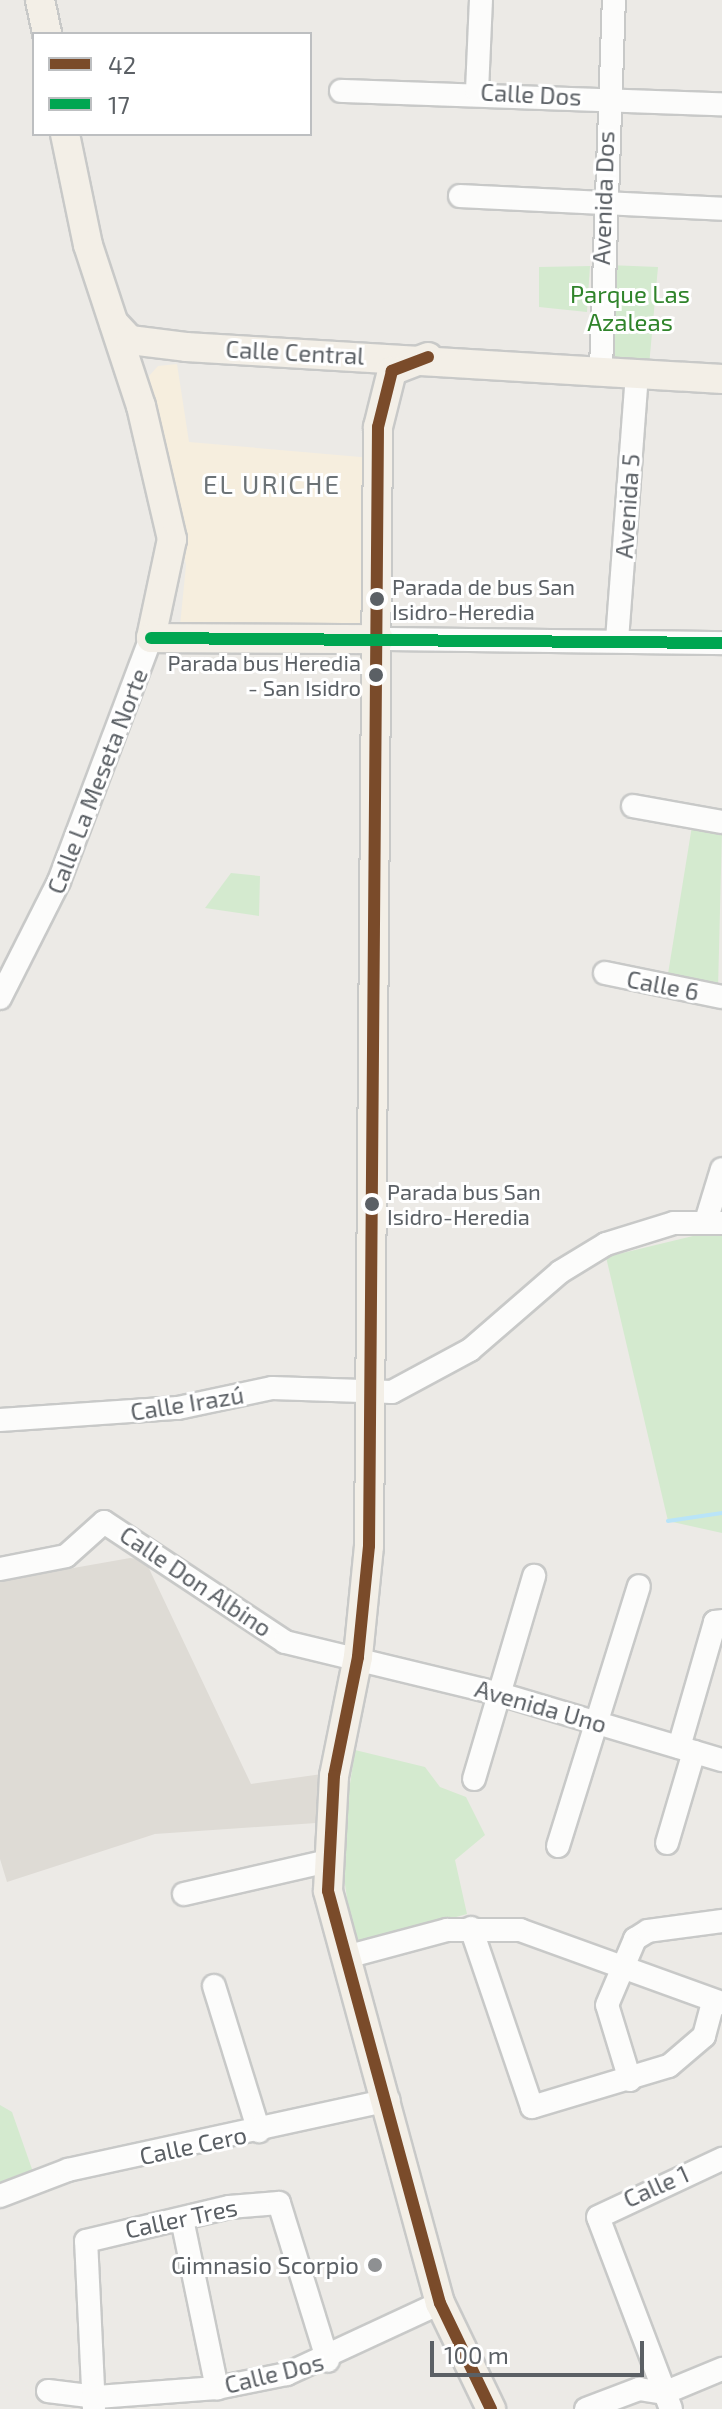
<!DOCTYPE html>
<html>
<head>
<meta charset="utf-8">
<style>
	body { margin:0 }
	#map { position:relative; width:722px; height:2409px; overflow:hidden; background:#eceae6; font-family:"Exo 2",sans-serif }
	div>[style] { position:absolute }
	.commercial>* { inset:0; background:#f6eede }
	.education>* { inset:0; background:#dedbd5 }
	.green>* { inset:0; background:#d4eacf }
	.stream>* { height:4px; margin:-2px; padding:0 2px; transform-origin:2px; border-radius:2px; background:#b9e4f8 }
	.roads { filter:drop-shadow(2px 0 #c8c9c8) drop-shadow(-2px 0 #c8c9c8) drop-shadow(0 2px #c8c9c8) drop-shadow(0 -2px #c8c9c8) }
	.minor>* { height:22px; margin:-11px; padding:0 11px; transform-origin:11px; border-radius:11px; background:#fcfcfb }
	.major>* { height:28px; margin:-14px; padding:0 14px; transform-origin:14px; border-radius:14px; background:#f3efe7 }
	.bus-1>* { height:12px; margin:-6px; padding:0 6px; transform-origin:6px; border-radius:6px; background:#7a4b2a }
	.bus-2>* { height:12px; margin:-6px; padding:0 6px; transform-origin:6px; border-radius:6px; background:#00a651 }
	.dots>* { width:22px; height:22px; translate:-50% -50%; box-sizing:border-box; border:4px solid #fff; border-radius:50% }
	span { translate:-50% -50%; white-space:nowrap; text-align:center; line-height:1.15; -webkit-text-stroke:6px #fff; paint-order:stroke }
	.bus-label { font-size:22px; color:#5b6065 }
	.left { translate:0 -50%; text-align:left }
	.right { translate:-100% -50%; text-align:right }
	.street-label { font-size:24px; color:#5b6065 }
	.park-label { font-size:24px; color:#30842b }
	.poi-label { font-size:24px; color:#5b6065 }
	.neighbourhood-label { font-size:26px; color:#6c7377; letter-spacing:2px }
	.legend { position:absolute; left:32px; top:32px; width:280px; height:104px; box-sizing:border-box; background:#fff; border:2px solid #bdbfc1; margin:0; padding:10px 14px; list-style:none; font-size:24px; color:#5b6065 }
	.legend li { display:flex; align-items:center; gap:16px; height:40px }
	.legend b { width:40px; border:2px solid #bdbfc1 }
	.scale { position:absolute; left:430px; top:2341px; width:214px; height:36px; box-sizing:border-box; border:4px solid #5b6065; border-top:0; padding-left:10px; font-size:24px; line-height:28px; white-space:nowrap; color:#5b6065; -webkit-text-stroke:6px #fff; paint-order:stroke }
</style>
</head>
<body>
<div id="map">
	<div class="commercial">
		<div style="clip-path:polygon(177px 364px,189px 442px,372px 458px,368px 633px,180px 625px,186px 565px,149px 376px,158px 366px)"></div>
	</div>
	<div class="education">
		<div style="clip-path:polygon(130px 1558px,145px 1560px,251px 1784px,322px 1774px,316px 1823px,155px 1834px,7px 1882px,0 1859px,0 1581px)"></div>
	</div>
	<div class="green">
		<div style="clip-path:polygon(608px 265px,658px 267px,649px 366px,609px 360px)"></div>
		<div style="clip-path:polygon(590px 266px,587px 312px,539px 307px,539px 267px)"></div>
		<div style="clip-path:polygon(692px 826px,722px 830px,718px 989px,667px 980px)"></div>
		<div style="clip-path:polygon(231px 873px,260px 876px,259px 916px,205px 908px)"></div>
		<div style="clip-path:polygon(722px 1229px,722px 1533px,668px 1521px,606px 1257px)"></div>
		<div style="clip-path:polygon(355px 1750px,425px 1767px,440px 1787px,466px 1797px,485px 1835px,455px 1860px,467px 1914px,354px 1945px,340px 1851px)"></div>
		<div style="clip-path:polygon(0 2105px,12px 2112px,33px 2172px,0 2192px)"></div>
	</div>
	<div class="stream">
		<div style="left:668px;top:1521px;width:55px;rotate:-8.4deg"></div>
	</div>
	<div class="roads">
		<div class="minor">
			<div style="left:341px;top:91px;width:381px;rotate:2deg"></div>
			<div style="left:477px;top:91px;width:91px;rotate:-87.5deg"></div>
			<div style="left:460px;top:196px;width:262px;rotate:2.8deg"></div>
			<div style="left:601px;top:369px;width:369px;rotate:-88deg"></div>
			<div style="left:379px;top:639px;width:343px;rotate:0.7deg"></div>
			<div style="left:617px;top:640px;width:269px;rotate:-85.7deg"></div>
			<div style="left:633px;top:806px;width:90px;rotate:10.2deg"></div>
			<div style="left:605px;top:973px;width:119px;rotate:11.6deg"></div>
			<div style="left:0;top:998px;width:131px;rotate:-63.2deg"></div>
			<div style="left:59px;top:881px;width:260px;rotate:-69.3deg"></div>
			<div style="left:707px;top:1218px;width:51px;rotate:-73deg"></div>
			<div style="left:0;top:1420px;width:178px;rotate:-3.9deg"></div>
			<div style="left:178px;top:1408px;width:96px;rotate:-12deg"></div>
			<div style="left:272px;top:1388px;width:120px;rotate:1.9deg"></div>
			<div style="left:392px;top:1392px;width:89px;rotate:-28.3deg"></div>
			<div style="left:470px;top:1350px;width:119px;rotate:-40.9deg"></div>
			<div style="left:560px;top:1272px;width:54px;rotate:-31.3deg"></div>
			<div style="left:606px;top:1244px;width:71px;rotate:-17.2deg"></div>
			<div style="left:674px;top:1223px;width:48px"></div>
			<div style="left:0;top:1569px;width:67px;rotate:-11.1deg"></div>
			<div style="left:66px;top:1556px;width:51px;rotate:-41.8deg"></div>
			<div style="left:104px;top:1522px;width:217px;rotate:33.5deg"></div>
			<div style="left:285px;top:1642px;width:221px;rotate:13.6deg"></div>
			<div style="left:500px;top:1694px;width:232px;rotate:16.6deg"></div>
			<div style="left:679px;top:1747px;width:130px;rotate:-73.9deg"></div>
			<div style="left:715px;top:1622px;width:7px;rotate:-8deg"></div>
			<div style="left:474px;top:1779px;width:212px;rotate:-73.5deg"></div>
			<div style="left:667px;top:1843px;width:95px;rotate:-73.5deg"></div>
			<div style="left:558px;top:1846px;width:272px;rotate:-72.7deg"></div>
			<div style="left:184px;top:1894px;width:148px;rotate:-12.9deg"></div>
			<div style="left:471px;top:1928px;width:189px;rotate:71.2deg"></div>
			<div style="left:532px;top:2107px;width:143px;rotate:-16.7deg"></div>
			<div style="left:669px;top:2066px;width:46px;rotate:-40.6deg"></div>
			<div style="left:704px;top:2036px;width:35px;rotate:-75deg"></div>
			<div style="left:346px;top:1957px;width:105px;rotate:-15deg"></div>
			<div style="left:447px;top:1930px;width:73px"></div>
			<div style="left:520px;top:1930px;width:215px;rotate:19.9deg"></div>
			<div style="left:214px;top:1986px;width:152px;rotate:72.8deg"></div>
			<div style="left:630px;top:2080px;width:78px;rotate:-107deg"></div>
			<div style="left:607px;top:2005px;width:72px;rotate:-67deg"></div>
			<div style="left:635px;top:1939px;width:15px;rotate:-32deg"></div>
			<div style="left:648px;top:1931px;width:75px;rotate:-7.7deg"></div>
			<div style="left:0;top:2196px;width:73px;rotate:-20.9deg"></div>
			<div style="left:68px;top:2170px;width:328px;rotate:-12.3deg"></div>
			<div style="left:182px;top:2219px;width:173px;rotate:78.3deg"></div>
			<div style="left:48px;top:2391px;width:49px;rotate:7deg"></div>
			<div style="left:97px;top:2397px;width:120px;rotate:-4.3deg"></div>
			<div style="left:217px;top:2388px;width:71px;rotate:-11.3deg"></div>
			<div style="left:287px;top:2374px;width:169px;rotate:-24.9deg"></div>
			<div style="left:94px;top:2409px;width:168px;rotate:-92.7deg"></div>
			<div style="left:86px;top:2241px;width:147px;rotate:-13.4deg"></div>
			<div style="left:229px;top:2207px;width:50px;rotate:-4.6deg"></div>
			<div style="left:279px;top:2203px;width:165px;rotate:72.8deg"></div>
			<div style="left:586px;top:2409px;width:57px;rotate:-20.7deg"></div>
			<div style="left:639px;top:2389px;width:25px;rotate:9deg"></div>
			<div style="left:664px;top:2393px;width:63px;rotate:-22.5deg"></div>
			<div style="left:671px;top:2409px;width:205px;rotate:-110.8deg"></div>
			<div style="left:598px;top:2217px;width:137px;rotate:-25.1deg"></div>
		</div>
		<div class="major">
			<div style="left:40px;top:0;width:35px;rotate:78deg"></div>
			<div style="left:65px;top:134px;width:113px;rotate:78.3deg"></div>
			<div style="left:88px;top:245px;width:169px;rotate:71.8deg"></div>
			<div style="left:141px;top:406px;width:137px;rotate:76.9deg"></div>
			<div style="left:172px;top:539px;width:101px;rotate:102deg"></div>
			<div style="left:151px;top:638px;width:228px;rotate:0.3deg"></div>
			<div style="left:114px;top:323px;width:23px;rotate:47deg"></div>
			<div style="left:130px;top:340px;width:56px;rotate:7.1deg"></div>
			<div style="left:186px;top:347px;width:537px;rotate:3.42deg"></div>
			<div style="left:428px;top:357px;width:39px;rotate:159deg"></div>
			<div style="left:392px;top:371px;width:58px;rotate:104deg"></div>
			<div style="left:378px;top:427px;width:1119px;rotate:90.46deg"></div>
			<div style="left:369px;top:1546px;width:112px;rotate:95.7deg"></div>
			<div style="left:358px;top:1657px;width:121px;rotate:101.4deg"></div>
			<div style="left:334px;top:1776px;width:115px;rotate:93deg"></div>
			<div style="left:328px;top:1891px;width:427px;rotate:74.8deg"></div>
			<div style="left:440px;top:2303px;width:118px;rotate:64.3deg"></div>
		</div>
	</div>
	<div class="bus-1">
		<div style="left:428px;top:357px;width:39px;rotate:159deg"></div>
		<div style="left:392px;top:371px;width:58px;rotate:104deg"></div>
		<div style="left:378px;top:427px;width:1119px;rotate:90.46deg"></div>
		<div style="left:369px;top:1546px;width:112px;rotate:95.7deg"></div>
		<div style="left:358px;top:1657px;width:121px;rotate:101.4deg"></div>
		<div style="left:334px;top:1776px;width:115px;rotate:93deg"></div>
		<div style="left:328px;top:1891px;width:427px;rotate:74.8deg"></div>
		<div style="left:440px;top:2303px;width:118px;rotate:64.3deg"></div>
	</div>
	<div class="bus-2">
		<div style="left:151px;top:638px;width:571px;rotate:0.5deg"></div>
	</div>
	<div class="dots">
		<div style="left:377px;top:599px;background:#5b6065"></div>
		<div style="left:376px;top:675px;background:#5b6065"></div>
		<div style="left:372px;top:1204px;background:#5b6065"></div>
		<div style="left:375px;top:2265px;background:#8e9092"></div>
	</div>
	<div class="bus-label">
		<span class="left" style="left:392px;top:599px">Parada de bus San<br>Isidro-Heredia</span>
		<span class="right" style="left:361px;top:675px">Parada bus Heredia<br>- San Isidro</span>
		<span class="left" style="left:387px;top:1204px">Parada bus San<br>Isidro-Heredia</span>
	</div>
	<div class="street-label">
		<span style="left:531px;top:94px;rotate:3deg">Calle Dos</span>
		<span style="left:603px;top:198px;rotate:-88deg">Avenida Dos</span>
		<span style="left:295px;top:352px;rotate:3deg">Calle Central</span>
		<span style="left:627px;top:506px;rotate:-86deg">Avenida 5</span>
		<span style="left:97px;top:781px;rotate:-69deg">Calle La Meseta Norte</span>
		<span style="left:663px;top:985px;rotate:11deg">Calle 6</span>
		<span style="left:187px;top:1403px;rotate:-9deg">Calle Irazú</span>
		<span style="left:196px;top:1581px;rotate:34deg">Calle Don Albino</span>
		<span style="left:541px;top:1706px;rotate:16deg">Avenida Uno</span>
		<span style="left:193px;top:2145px;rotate:-12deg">Calle Cero</span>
		<span style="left:656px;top:2186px;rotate:-24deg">Calle 1</span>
		<span style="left:181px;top:2218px;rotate:-12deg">Caller Tres</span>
		<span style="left:274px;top:2373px;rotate:-14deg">Calle Dos</span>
	</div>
	<div class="park-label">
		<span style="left:630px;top:308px">Parque Las<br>Azaleas</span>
	</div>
	<div class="poi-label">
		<span class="right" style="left:359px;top:2265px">Gimnasio Scorpio</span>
	</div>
	<div class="neighbourhood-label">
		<span style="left:272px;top:484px">EL URICHE</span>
	</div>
	<ul class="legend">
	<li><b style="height:10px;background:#7a4b2a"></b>42</li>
	<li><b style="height:10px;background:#00a651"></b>17</li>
	</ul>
	<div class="scale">100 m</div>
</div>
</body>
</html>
